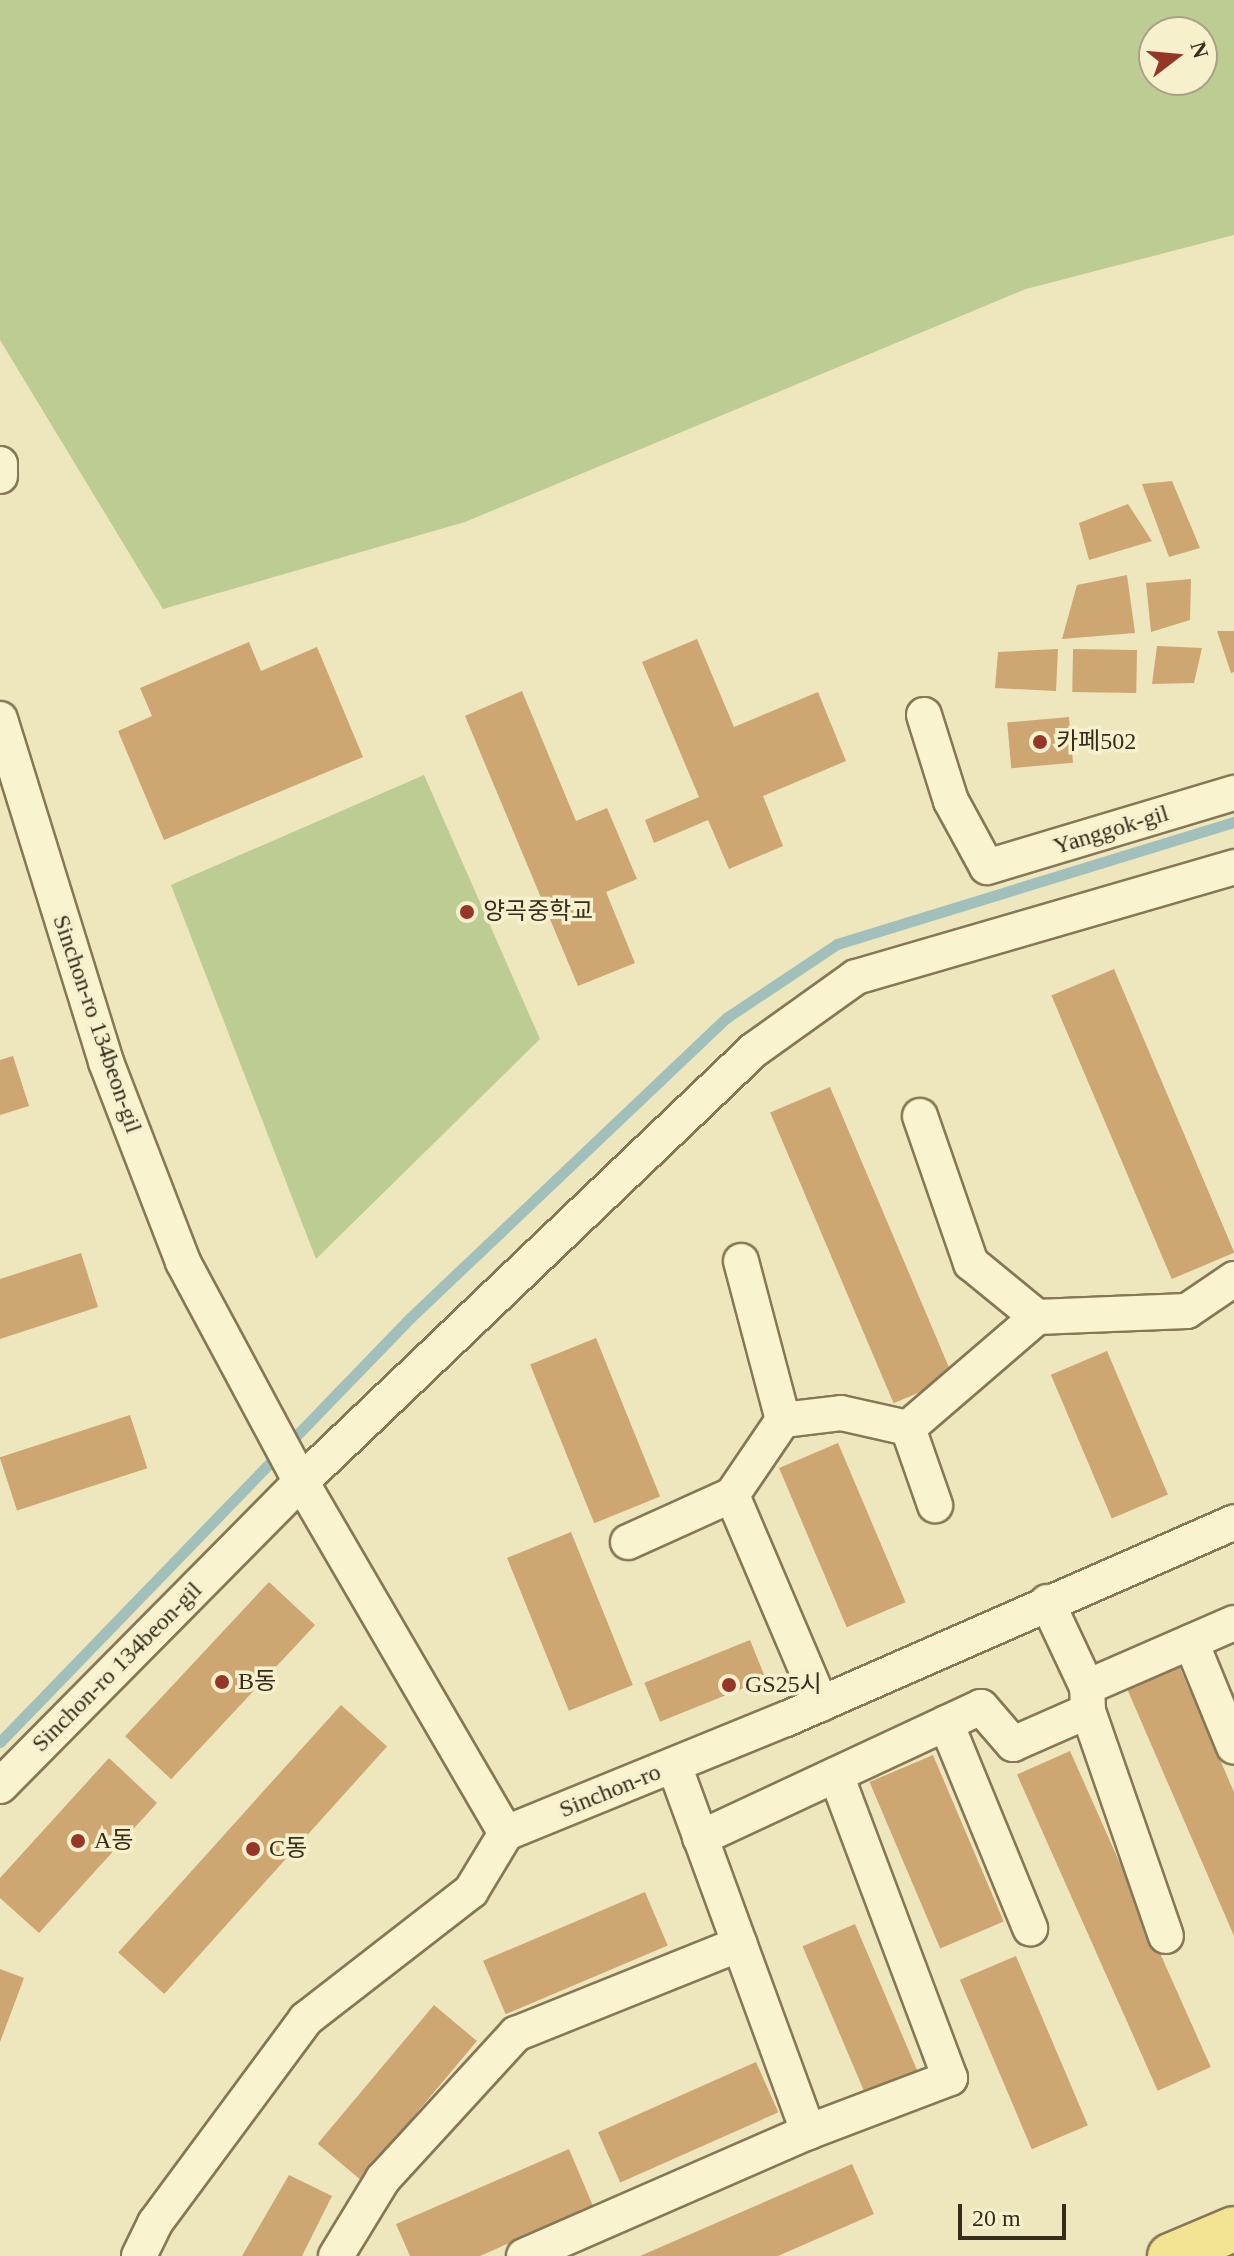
<!DOCTYPE html>
<html>
<head>
<meta charset="utf-8">
<style>
	body { margin:0 }
	#map { position:relative; width:1234px; height:2256px; overflow:hidden; background:#eee7bd; font-family:"Times New Roman","Noto Sans KR",serif }
	div>[style] { position:absolute }
	.green>* { inset:0; background:#bccc92 }
	.stream>* { height:11px; margin:-5.5px; padding:0 5.5px; transform-origin:5.5px; border-radius:5.5px; background:#a1bfbb }
	.building>* { inset:0; background:#cda672; transform-origin:0 0 }
	.roads { filter:drop-shadow(2px 0 #867756) drop-shadow(-2px 0 #867756) drop-shadow(0 2px #867756) drop-shadow(0 -2px #867756) }
	.minor>* { height:34px; margin:-17px; padding:0 17px; transform-origin:17px; border-radius:17px; background:#f9f3d0 }
	.major>* { height:44px; margin:-22px; padding:0 22px; transform-origin:22px; border-radius:22px; background:#f3e493 }
	.dots>* { width:22px; height:22px; translate:-50% -50%; box-sizing:border-box; border:4px solid #f6f0cd; border-radius:50% }
	span { translate:-50% -50%; white-space:nowrap; text-align:center; line-height:1.15; -webkit-text-stroke:7px #f6f0cd; paint-order:stroke }
	.poi-label { font-size:24px; color:#352c1b }
	.left { translate:0 -50%; text-align:left }
	.street-label { font-size:24px; color:#352c1b }
	.north { position:absolute; left:1138px; top:16px; width:80px; height:80px; box-sizing:border-box; background:#f6f0cd; border:2px solid #a9a286; border-radius:50%; rotate:74deg; font-size:22px; font-weight:700; line-height:32px; text-align:center; color:#352c1b }
	.north::after { content:''; display:block; margin:auto; width:28px; height:36px; background:#963626; clip-path:polygon(50% 0,100% 100%,50% 72%,0 100%) }
	.scale { position:absolute; left:958px; top:2204px; width:108px; height:36px; box-sizing:border-box; border:4px solid #352c1b; border-top:0; padding-left:10px; font-size:24px; line-height:28px; white-space:nowrap; color:#352c1b; -webkit-text-stroke:6px #f6f0cd; paint-order:stroke }
</style>
</head>
<body>
<div id="map">
	<div class="green">
		<div style="clip-path:polygon(evenodd,0 0,1234px 0,1234px 235px,1026px 289px,465px 522px,163px 609px,0 340px,0 0,1202px 32px,1202px 80px,1154px 80px,1154px 32px,1202px 32px)"></div>
		<div style="clip-path:polygon(424px 775px,540px 1039px,316px 1259px,171px 885px)"></div>
	</div>
	<div class="stream">
		<div style="left:0;top:1742px;width:590px;rotate:-45.96deg"></div>
		<div style="left:410px;top:1318px;width:436px;rotate:-43.5deg"></div>
		<div style="left:726px;top:1018px;width:133px;rotate:-33.7deg"></div>
		<div style="left:837px;top:944px;width:415px;rotate:-17.1deg"></div>
	</div>
	<div class="building">
		<div style="clip-path:polygon(1172px 481px,1200px 548px,1169px 557px,1142px 484px)"></div>
		<div style="clip-path:polygon(1128px 504px,1152px 541px,1089px 560px,1079px 523px)"></div>
		<div style="clip-path:polygon(1127px 575px,1135px 633px,1062px 639px,1077px 585px)"></div>
		<div style="clip-path:polygon(1191px 579px,1190px 620px,1151px 632px,1146px 583px)"></div>
		<div style="clip-path:polygon(1217px 631px,1234px 631px,1234px 672px,1231px 673px)"></div>
		<div style="clip-path:polygon(697px 639px,734px 727px,818px 692px,846px 761px,763px 796px,783px 846px,729px 869px,708px 820px,654px 843px,645px 820px,699px 797px,642px 662px)"></div>
		<div style="clip-path:polygon(249px 642px,261px 671px,317px 647px,363px 757px,164px 840px,118px 731px,152px 716px,140px 688px)"></div>
		<div style="clip-path:polygon(1157px 646px,1202px 648px,1194px 683px,1152px 684px)"></div>
		<div style="clip-path:polygon(1058px 649px,1056px 691px,995px 688px,998px 652px)"></div>
		<div style="left:1137px;top:650px;width:43px;height:64px;rotate:91deg"></div>
		<div style="clip-path:polygon(522px 691px,576px 821px,607px 808px,637px 879px,606px 892px,635px 963px,578px 986px,465px 716px)"></div>
		<div style="left:1069px;top:717px;width:46px;height:62px;rotate:85deg"></div>
		<div style="left:1114px;top:969px;width:308px;height:68px;rotate:67deg"></div>
		<div style="clip-path:polygon(13px 1056px,29px 1106px,0 1115px,0 1060px)"></div>
		<div style="left:830px;top:1087px;width:316px;height:65px;rotate:67deg"></div>
		<div style="clip-path:polygon(81px 1253px,98px 1307px,0 1339px,0 1279px)"></div>
		<div style="left:596px;top:1338px;width:171px;height:71px;rotate:68deg"></div>
		<div style="left:1107px;top:1351px;width:156px;height:61px;rotate:67deg"></div>
		<div style="left:130px;top:1415px;width:56px;height:137px;rotate:72deg"></div>
		<div style="left:838px;top:1443px;width:173px;height:64px;rotate:67deg"></div>
		<div style="left:571px;top:1532px;width:165px;height:69px;rotate:68deg"></div>
		<div style="left:269px;top:1582px;width:63px;height:211px;rotate:43deg"></div>
		<div style="left:750px;top:1640px;width:42px;height:114px;rotate:68deg"></div>
		<div style="clip-path:polygon(1177px 1661px,1234px 1792px,1234px 1936px,1125px 1684px)"></div>
		<div style="left:341px;top:1705px;width:62px;height:333px;rotate:42deg"></div>
		<div style="left:1070px;top:1751px;width:346px;height:58px;rotate:66deg"></div>
		<div style="left:933px;top:1755px;width:181px;height:69px;rotate:67deg"></div>
		<div style="clip-path:polygon(109px 1758px,157px 1803px,39px 1933px,0 1898px,0 1878px)"></div>
		<div style="left:645px;top:1892px;width:58px;height:176px;rotate:67deg"></div>
		<div style="left:855px;top:1924px;width:173px;height:57px;rotate:67deg"></div>
		<div style="left:1016px;top:1956px;width:184px;height:61px;rotate:67deg"></div>
		<div style="clip-path:polygon(0 1969px,24px 1978px,0 2042px)"></div>
		<div style="left:434px;top:2005px;width:56px;height:181px;rotate:40deg"></div>
		<div style="left:756px;top:2062px;width:55px;height:173px;rotate:66deg"></div>
		<div style="clip-path:polygon(569px 2149px,593px 2206px,480px 2256px,410px 2256px,396px 2224px)"></div>
		<div style="clip-path:polygon(852px 2164px,874px 2214px,778px 2256px,640px 2256px)"></div>
		<div style="clip-path:polygon(289px 2175px,332px 2196px,302px 2256px,242px 2256px)"></div>
	</div>
	<div class="roads">
		<div class="minor">
			<div style="left:0;top:464px;width:12px;rotate:90deg"></div>
			<div style="left:924px;top:715px;width:90px;rotate:72.6deg"></div>
			<div style="left:951px;top:801px;width:75px;rotate:61.4deg"></div>
			<div style="left:987px;top:867px;width:258px;rotate:-16.7deg"></div>
			<div style="left:0;top:719px;width:359px;rotate:72.8deg"></div>
			<div style="left:106px;top:1062px;width:214px;rotate:68.9deg"></div>
			<div style="left:183px;top:1262px;width:237px;rotate:61.8deg"></div>
			<div style="left:295px;top:1471px;width:419px;rotate:59.8deg"></div>
			<div style="left:920px;top:1116px;width:156px;rotate:70.9deg"></div>
			<div style="left:971px;top:1263px;width:85px;rotate:39.3deg"></div>
			<div style="left:741px;top:1261px;width:164px;rotate:75.2deg"></div>
			<div style="left:908px;top:1428px;width:82px;rotate:70.7deg"></div>
			<div style="left:628px;top:1542px;width:114px;rotate:-24.3deg"></div>
			<div style="left:1047px;top:1602px;width:94px;rotate:64.8deg"></div>
			<div style="left:1191px;top:1642px;width:113px;rotate:67.7deg"></div>
			<div style="left:821px;top:1704px;width:227px;rotate:-113.1deg"></div>
			<div style="left:732px;top:1495px;width:91px;rotate:-55.8deg"></div>
			<div style="left:783px;top:1420px;width:58px;rotate:-6.9deg"></div>
			<div style="left:841px;top:1413px;width:69px;rotate:12.6deg"></div>
			<div style="left:908px;top:1428px;width:170px;rotate:-40.7deg"></div>
			<div style="left:1037px;top:1317px;width:150px;rotate:-2.3deg"></div>
			<div style="left:1187px;top:1311px;width:57px;rotate:-34.2deg"></div>
			<div style="left:1088px;top:1711px;width:238px;rotate:70.9deg"></div>
			<div style="left:946px;top:1723px;width:222px;rotate:67.7deg"></div>
			<div style="left:674px;top:1765px;width:391px;rotate:69.9deg"></div>
			<div style="left:0;top:1786px;width:429px;rotate:-45.3deg"></div>
			<div style="left:302px;top:1481px;width:625px;rotate:-43.64deg"></div>
			<div style="left:754px;top:1050px;width:125px;rotate:-35.6deg"></div>
			<div style="left:856px;top:977px;width:394px;rotate:-16.2deg"></div>
			<div style="left:700px;top:1838px;width:310px;rotate:-25deg"></div>
			<div style="left:981px;top:1707px;width:49px;rotate:49.1deg"></div>
			<div style="left:1013px;top:1744px;width:82px;rotate:-23.7deg"></div>
			<div style="left:1088px;top:1711px;width:24px;rotate:-92deg"></div>
			<div style="left:1087px;top:1687px;width:160px;rotate:-23.5deg"></div>
			<div style="left:139px;top:2256px;width:37px;rotate:-64deg"></div>
			<div style="left:155px;top:2223px;width:254px;rotate:-53.5deg"></div>
			<div style="left:306px;top:2019px;width:209px;rotate:-37.8deg"></div>
			<div style="left:471px;top:1891px;width:68px;rotate:-58.9deg"></div>
			<div style="left:506px;top:1833px;width:302px;rotate:-22.2deg"></div>
			<div style="left:786px;top:1719px;width:489px;rotate:-23.7deg"></div>
			<div style="left:336px;top:2256px;width:90px;rotate:-58.6deg"></div>
			<div style="left:383px;top:2179px;width:197px;rotate:-47.5deg"></div>
			<div style="left:516px;top:2034px;width:241px;rotate:-21.9deg"></div>
			<div style="left:524px;top:2256px;width:310px;rotate:-23.6deg"></div>
			<div style="left:808px;top:2132px;width:152px;rotate:-20.8deg"></div>
			<div style="left:950px;top:2078px;width:324px;rotate:-110.6deg"></div>
		</div>
		<div class="major">
			<div style="left:1170px;top:2256px;width:69px;rotate:-22.9deg"></div>
		</div>
	</div>
	<div class="dots">
		<div style="left:1040px;top:742px;background:#963626"></div>
		<div style="left:467px;top:912px;background:#963626"></div>
		<div style="left:222px;top:1682px;background:#963626"></div>
		<div style="left:729px;top:1685px;background:#963626"></div>
		<div style="left:78px;top:1841px;background:#963626"></div>
		<div style="left:253px;top:1849px;background:#963626"></div>
	</div>
	<div class="poi-label">
		<span class="left" style="left:1056px;top:742px">카페502</span>
		<span class="left" style="left:483px;top:912px">양곡중학교</span>
		<span class="left" style="left:238px;top:1682px">B동</span>
		<span class="left" style="left:745px;top:1685px">GS25시</span>
		<span class="left" style="left:94px;top:1841px">A동</span>
		<span class="left" style="left:269px;top:1849px">C동</span>
	</div>
	<div class="street-label">
		<span style="left:1111px;top:830px;rotate:-17deg">Yanggok-gil</span>
		<span style="left:97px;top:1024px;rotate:71deg">Sinchon-ro 134beon-gil</span>
		<span style="left:117px;top:1667px;rotate:-45deg">Sinchon-ro 134beon-gil</span>
		<span style="left:610px;top:1791px;rotate:-22deg">Sinchon-ro</span>
	</div>
	<div class="north">N</div>
	<div class="scale">20 m</div>
</div>
</body>
</html>
